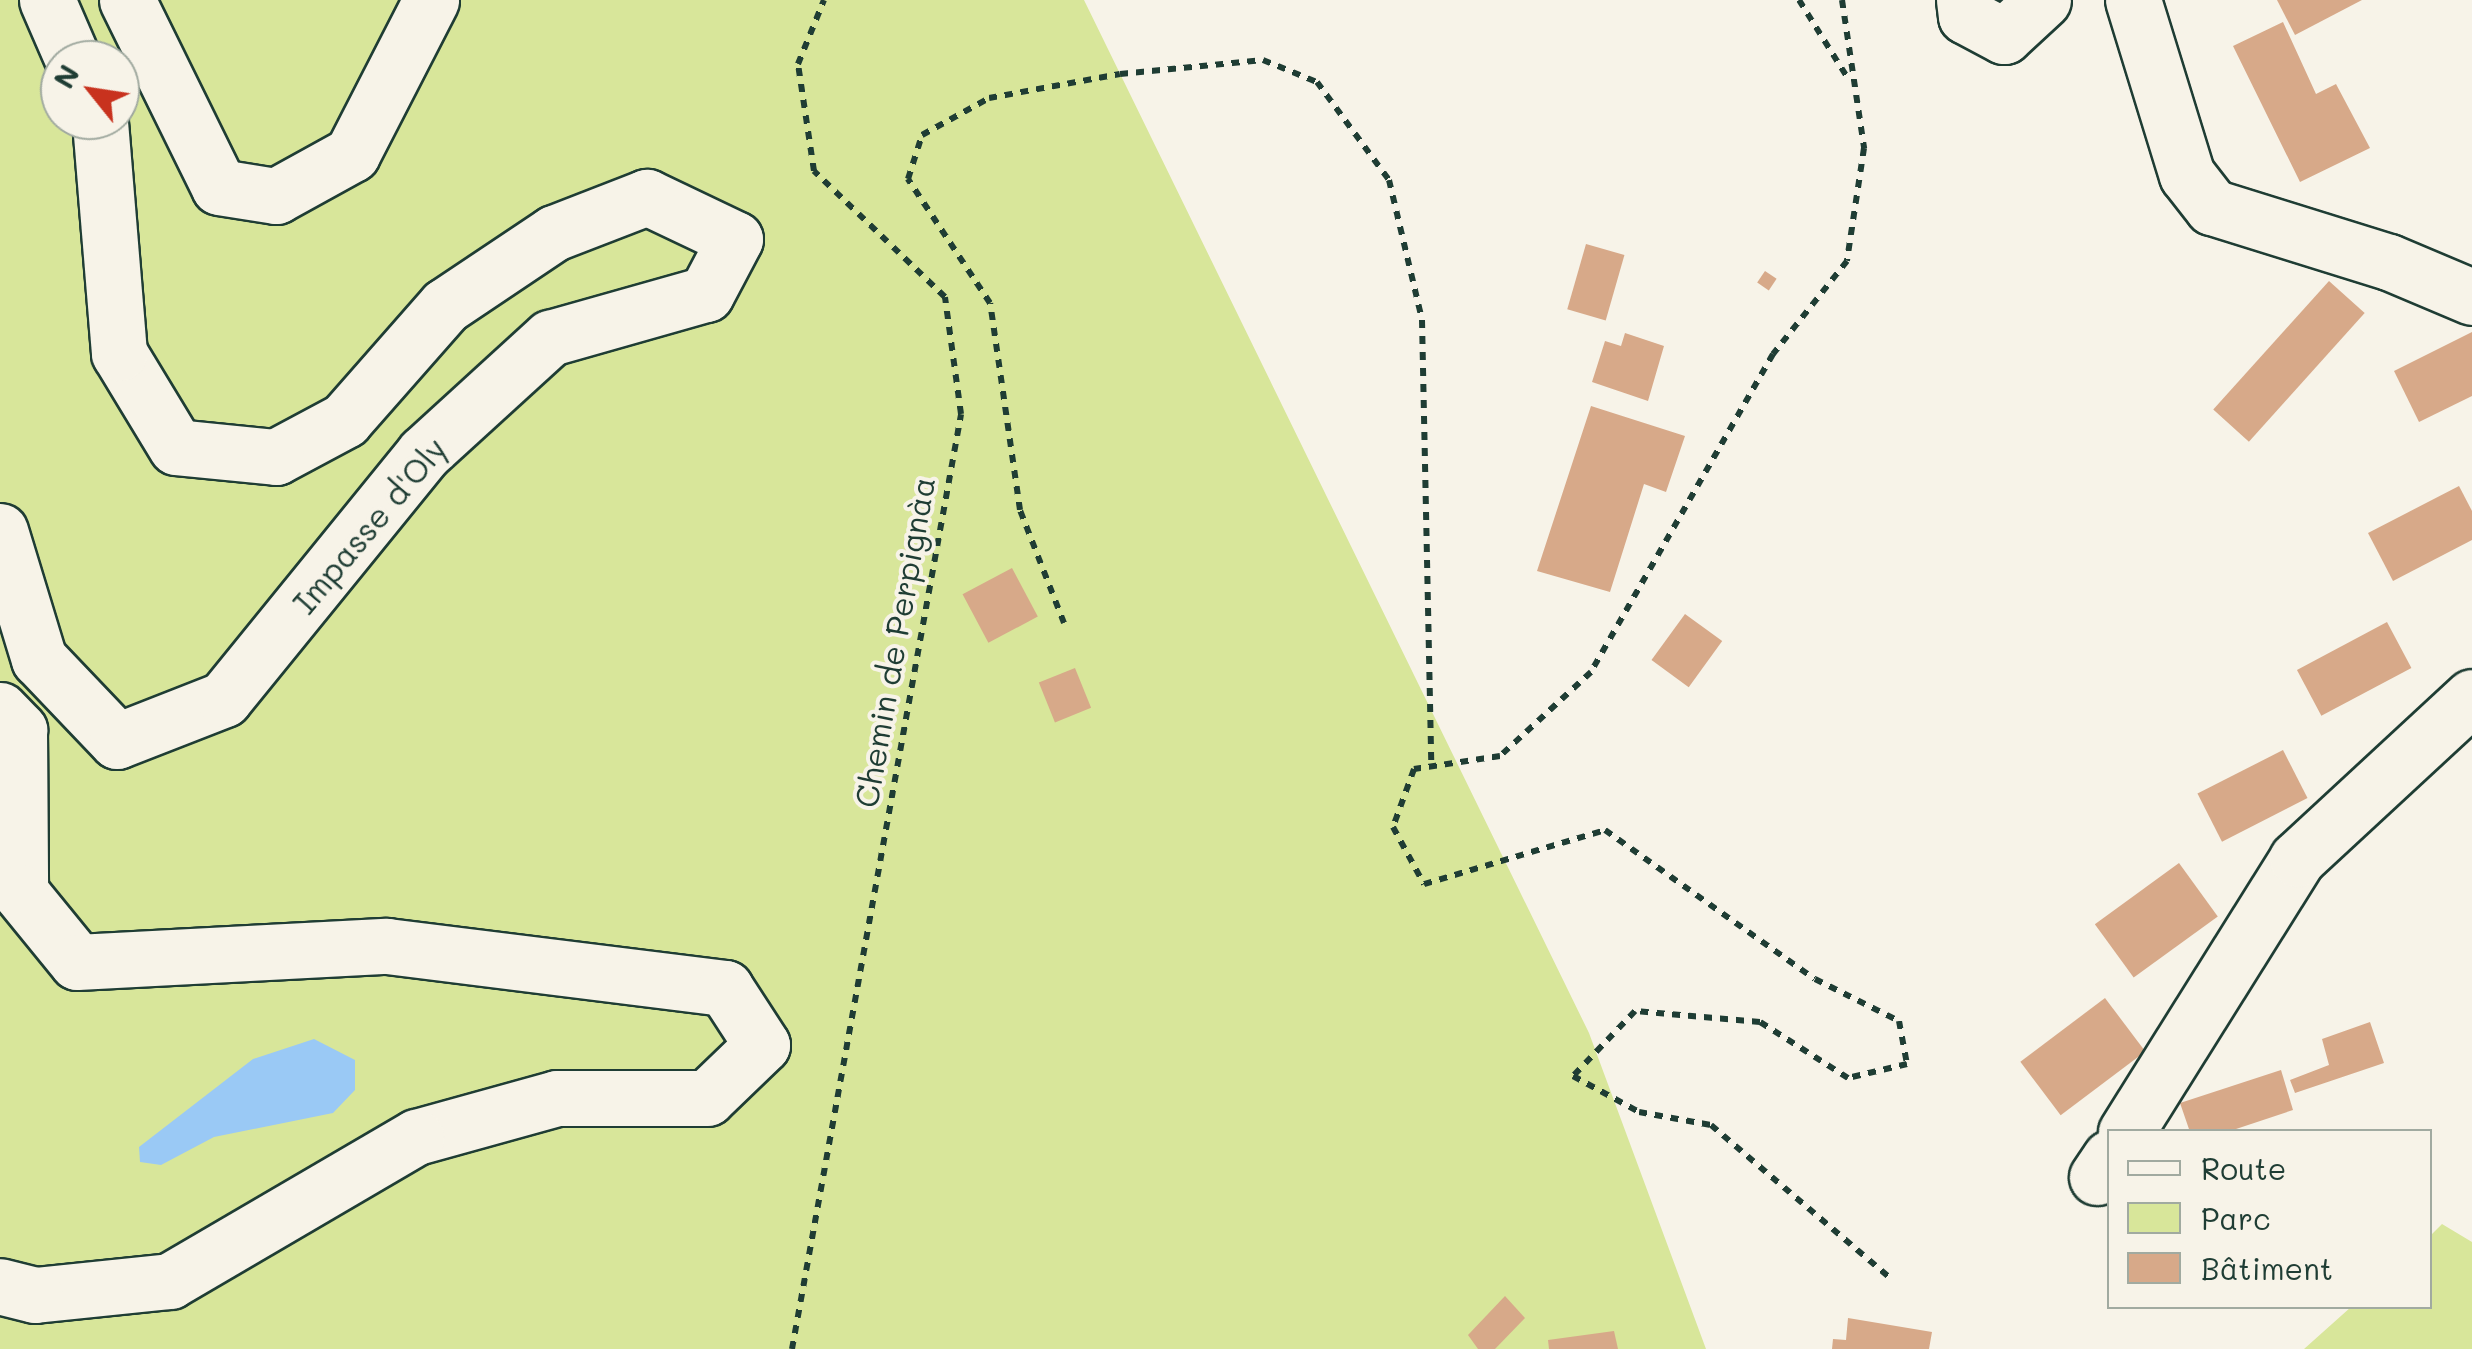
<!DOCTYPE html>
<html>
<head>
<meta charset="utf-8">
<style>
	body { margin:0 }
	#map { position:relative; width:2472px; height:1349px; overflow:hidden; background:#f7f3e8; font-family:Mali,sans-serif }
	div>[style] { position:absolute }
	.green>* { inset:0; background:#d8e69a }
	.water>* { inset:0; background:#9ac9f5 }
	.building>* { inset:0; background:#d7a989; transform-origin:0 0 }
	.path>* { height:6px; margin-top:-3px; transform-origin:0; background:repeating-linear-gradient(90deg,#1f3d34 0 8px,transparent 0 16px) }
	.roads { filter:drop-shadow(2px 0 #1f3d34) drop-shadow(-2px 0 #1f3d34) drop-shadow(0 2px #1f3d34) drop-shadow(0 -2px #1f3d34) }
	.minor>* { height:55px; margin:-27.5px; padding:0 27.5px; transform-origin:27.5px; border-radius:27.5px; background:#f7f3e8 }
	span { translate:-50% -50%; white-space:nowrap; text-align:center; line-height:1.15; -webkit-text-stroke:8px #f7f3e8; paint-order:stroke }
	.street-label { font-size:32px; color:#1f3d34 }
	.legend { position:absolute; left:2107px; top:1129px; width:325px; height:180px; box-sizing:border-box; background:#f7f3e8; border:2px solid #a1aaa0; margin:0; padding:12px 18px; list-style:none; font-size:30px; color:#1f3d34 }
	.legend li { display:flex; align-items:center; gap:20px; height:50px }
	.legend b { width:50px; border:2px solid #a1aaa0 }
	.north { position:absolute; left:40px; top:40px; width:100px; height:100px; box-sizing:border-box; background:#f7f3e8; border:2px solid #a1aaa0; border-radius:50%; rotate:300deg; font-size:28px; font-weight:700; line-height:40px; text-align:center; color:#1f3d34 }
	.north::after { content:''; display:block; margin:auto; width:35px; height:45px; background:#c8321e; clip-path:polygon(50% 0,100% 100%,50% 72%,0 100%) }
</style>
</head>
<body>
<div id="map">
	<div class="green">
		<div style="clip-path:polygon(evenodd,0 0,1084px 0,1589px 1033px,1706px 1349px,0 1349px,0 0,60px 60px,120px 60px,120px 120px,60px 120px,60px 60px)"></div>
		<div style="clip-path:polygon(2442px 1224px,2472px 1242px,2472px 1349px,2304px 1349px,2351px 1307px,2430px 1306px,2430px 1236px)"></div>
	</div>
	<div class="water">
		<div style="clip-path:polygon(314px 1039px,355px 1060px,355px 1090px,333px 1113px,214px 1137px,161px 1165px,140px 1162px,139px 1147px,253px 1059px)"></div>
	</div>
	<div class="building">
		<div style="clip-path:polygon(2277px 0,2362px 0,2295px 35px)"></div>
		<div style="clip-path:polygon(2283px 22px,2316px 94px,2336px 84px,2370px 148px,2300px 182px,2233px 46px)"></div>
		<div style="left:1586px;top:244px;width:40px;height:68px;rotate:16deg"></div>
		<div style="left:1765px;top:271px;width:14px;height:14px;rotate:34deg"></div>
		<div style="left:2329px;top:281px;width:48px;height:173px;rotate:42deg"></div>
		<div style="clip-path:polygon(2472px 332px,2472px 396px,2419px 422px,2394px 371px)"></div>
		<div style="clip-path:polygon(1625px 333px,1664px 346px,1648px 401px,1592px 382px,1605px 341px,1621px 346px)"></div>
		<div style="clip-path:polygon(1591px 406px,1685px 436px,1666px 492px,1644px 484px,1610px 592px,1537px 571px)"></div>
		<div style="clip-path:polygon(2459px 486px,2472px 511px,2472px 540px,2393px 581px,2368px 533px)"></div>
		<div style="left:1012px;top:568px;width:55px;height:56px;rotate:62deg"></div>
		<div style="left:1685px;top:614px;width:46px;height:57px;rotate:36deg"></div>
		<div style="left:2387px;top:622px;width:52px;height:102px;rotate:62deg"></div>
		<div style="left:1075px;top:668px;width:43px;height:39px;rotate:68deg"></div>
		<div style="left:2283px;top:750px;width:54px;height:96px;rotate:63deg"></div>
		<div style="left:2179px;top:863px;width:66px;height:104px;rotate:54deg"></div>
		<div style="left:2105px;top:998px;width:67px;height:106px;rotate:53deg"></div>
		<div style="clip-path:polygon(2370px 1022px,2384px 1063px,2295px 1093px,2290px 1080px,2329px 1065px,2322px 1039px)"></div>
		<div style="clip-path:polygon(2281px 1070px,2293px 1110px,2227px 1132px,2190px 1132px,2180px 1103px)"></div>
		<div style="clip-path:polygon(1505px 1296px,1525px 1318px,1495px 1349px,1478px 1349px,1468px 1335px)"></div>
		<div style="clip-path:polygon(1848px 1318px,1932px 1332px,1929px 1349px,1832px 1349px,1833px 1339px,1846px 1340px)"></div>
		<div style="clip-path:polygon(1614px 1331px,1618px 1349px,1549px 1349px,1548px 1340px)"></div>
	</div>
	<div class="path">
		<div style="left:1799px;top:0;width:94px;rotate:58deg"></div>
		<div style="left:1842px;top:0;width:150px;rotate:81.5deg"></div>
		<div style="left:1864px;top:148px;width:114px;rotate:98.6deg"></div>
		<div style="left:1847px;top:261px;width:119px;rotate:128.5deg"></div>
		<div style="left:1773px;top:354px;width:366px;rotate:119.8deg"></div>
		<div style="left:1591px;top:672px;width:124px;rotate:137.3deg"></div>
		<div style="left:1500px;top:756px;width:87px;rotate:171.4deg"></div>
		<div style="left:1414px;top:769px;width:62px;rotate:109.9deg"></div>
		<div style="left:1393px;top:827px;width:65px;rotate:61.5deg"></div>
		<div style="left:1424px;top:884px;width:189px;rotate:-16.6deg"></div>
		<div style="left:1605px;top:830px;width:257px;rotate:35.4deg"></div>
		<div style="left:1815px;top:979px;width:94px;rotate:26.6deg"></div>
		<div style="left:1899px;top:1021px;width:44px;rotate:79.5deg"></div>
		<div style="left:1907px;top:1064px;width:61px;rotate:166.7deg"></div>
		<div style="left:1848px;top:1078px;width:104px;rotate:-147.5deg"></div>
		<div style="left:1760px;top:1022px;width:125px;rotate:-175deg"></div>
		<div style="left:1635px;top:1011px;width:90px;rotate:133.6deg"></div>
		<div style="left:1573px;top:1076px;width:75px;rotate:28.6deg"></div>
		<div style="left:1639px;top:1112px;width:73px;rotate:10.2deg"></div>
		<div style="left:1711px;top:1125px;width:234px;rotate:40.5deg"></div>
		<div style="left:1064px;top:623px;width:121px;rotate:-111.3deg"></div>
		<div style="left:1020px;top:510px;width:209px;rotate:-98.2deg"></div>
		<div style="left:990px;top:303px;width:149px;rotate:-123.5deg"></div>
		<div style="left:908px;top:179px;width:46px;rotate:-72.3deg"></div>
		<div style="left:922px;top:135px;width:77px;rotate:-28.9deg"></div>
		<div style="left:989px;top:98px;width:133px;rotate:-10.4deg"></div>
		<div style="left:1120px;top:74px;width:144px;rotate:-5.6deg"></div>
		<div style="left:1263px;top:60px;width:58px;rotate:22.2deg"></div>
		<div style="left:1317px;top:82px;width:122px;rotate:53.7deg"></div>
		<div style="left:1389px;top:180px;width:144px;rotate:76.7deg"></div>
		<div style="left:1422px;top:320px;width:446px;rotate:88.8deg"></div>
		<div style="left:792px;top:1349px;width:950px;rotate:-79.75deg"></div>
		<div style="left:961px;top:414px;width:118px;rotate:-97.8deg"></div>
		<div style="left:945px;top:297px;width:182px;rotate:-136.1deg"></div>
		<div style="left:814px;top:171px;width:108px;rotate:-98.5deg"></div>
		<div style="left:798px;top:64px;width:69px;rotate:-67.9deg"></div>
	</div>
	<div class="roads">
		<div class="minor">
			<div style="left:47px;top:0;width:65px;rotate:66.6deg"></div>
			<div style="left:127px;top:0;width:208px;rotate:63.8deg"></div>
			<div style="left:219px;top:187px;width:58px;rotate:9deg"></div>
			<div style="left:276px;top:196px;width:87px;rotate:-28.9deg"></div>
			<div style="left:352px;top:154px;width:173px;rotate:-62.8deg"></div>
			<div style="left:1964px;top:0;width:16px;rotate:83deg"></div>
			<div style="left:1966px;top:16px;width:43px;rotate:27.8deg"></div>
			<div style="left:2004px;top:36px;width:53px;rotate:-42.7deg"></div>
			<div style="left:2133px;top:0;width:183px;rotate:72.9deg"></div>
			<div style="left:2187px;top:175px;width:41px;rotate:52deg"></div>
			<div style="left:2212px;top:207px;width:185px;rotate:17.3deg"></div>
			<div style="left:2389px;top:262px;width:90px;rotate:22.9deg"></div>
			<div style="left:0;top:531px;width:134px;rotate:73.1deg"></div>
			<div style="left:39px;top:659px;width:113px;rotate:46.4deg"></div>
			<div style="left:117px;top:741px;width:115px;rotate:-21.4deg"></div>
			<div style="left:224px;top:699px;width:317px;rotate:-50.9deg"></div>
			<div style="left:424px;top:453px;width:171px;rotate:-42.4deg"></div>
			<div style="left:550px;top:338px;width:162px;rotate:-15.8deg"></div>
			<div style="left:706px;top:294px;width:62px;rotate:-62.2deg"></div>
			<div style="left:735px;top:239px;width:98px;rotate:-154.5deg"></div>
			<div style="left:647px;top:197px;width:100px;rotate:158.8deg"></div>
			<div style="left:554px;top:233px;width:131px;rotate:146.2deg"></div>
			<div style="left:445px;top:306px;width:152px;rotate:131.3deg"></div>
			<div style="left:345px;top:420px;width:78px;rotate:151.8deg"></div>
			<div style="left:276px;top:457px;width:100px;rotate:-174.3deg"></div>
			<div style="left:176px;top:447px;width:110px;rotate:-121.2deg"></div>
			<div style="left:119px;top:353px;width:234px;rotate:-94.7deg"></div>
			<div style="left:0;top:710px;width:28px;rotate:46deg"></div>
			<div style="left:19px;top:730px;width:162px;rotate:89.6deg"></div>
			<div style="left:20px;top:892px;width:90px;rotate:50.8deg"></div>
			<div style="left:77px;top:962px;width:310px;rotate:-3deg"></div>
			<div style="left:387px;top:946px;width:341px;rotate:7.1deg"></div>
			<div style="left:725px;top:988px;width:68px;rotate:57deg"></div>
			<div style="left:762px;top:1045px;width:76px;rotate:136.1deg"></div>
			<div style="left:707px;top:1098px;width:150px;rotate:180deg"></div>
			<div style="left:557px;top:1098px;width:146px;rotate:164.5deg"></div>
			<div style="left:416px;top:1137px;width:285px;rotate:149.7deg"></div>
			<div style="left:170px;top:1281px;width:136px;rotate:174.1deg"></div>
			<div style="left:35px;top:1295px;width:36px;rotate:-166deg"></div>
			<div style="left:2126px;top:1132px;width:322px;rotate:-57.9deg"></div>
			<div style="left:2297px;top:859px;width:238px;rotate:-42.8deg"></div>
			<div style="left:2097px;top:1177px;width:23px;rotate:-56deg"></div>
		</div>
	</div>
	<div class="street-label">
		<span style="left:369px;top:525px;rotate:-50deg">Impasse d'Oly</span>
		<span style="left:894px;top:642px;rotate:-80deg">Chemin de Perpignàa</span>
	</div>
	<ul class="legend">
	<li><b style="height:12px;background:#f7f3e8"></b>Route</li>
	<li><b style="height:28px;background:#d8e69a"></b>Parc</li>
	<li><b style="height:28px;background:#d7a989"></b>Bâtiment</li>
	</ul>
	<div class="north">N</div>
</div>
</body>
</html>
